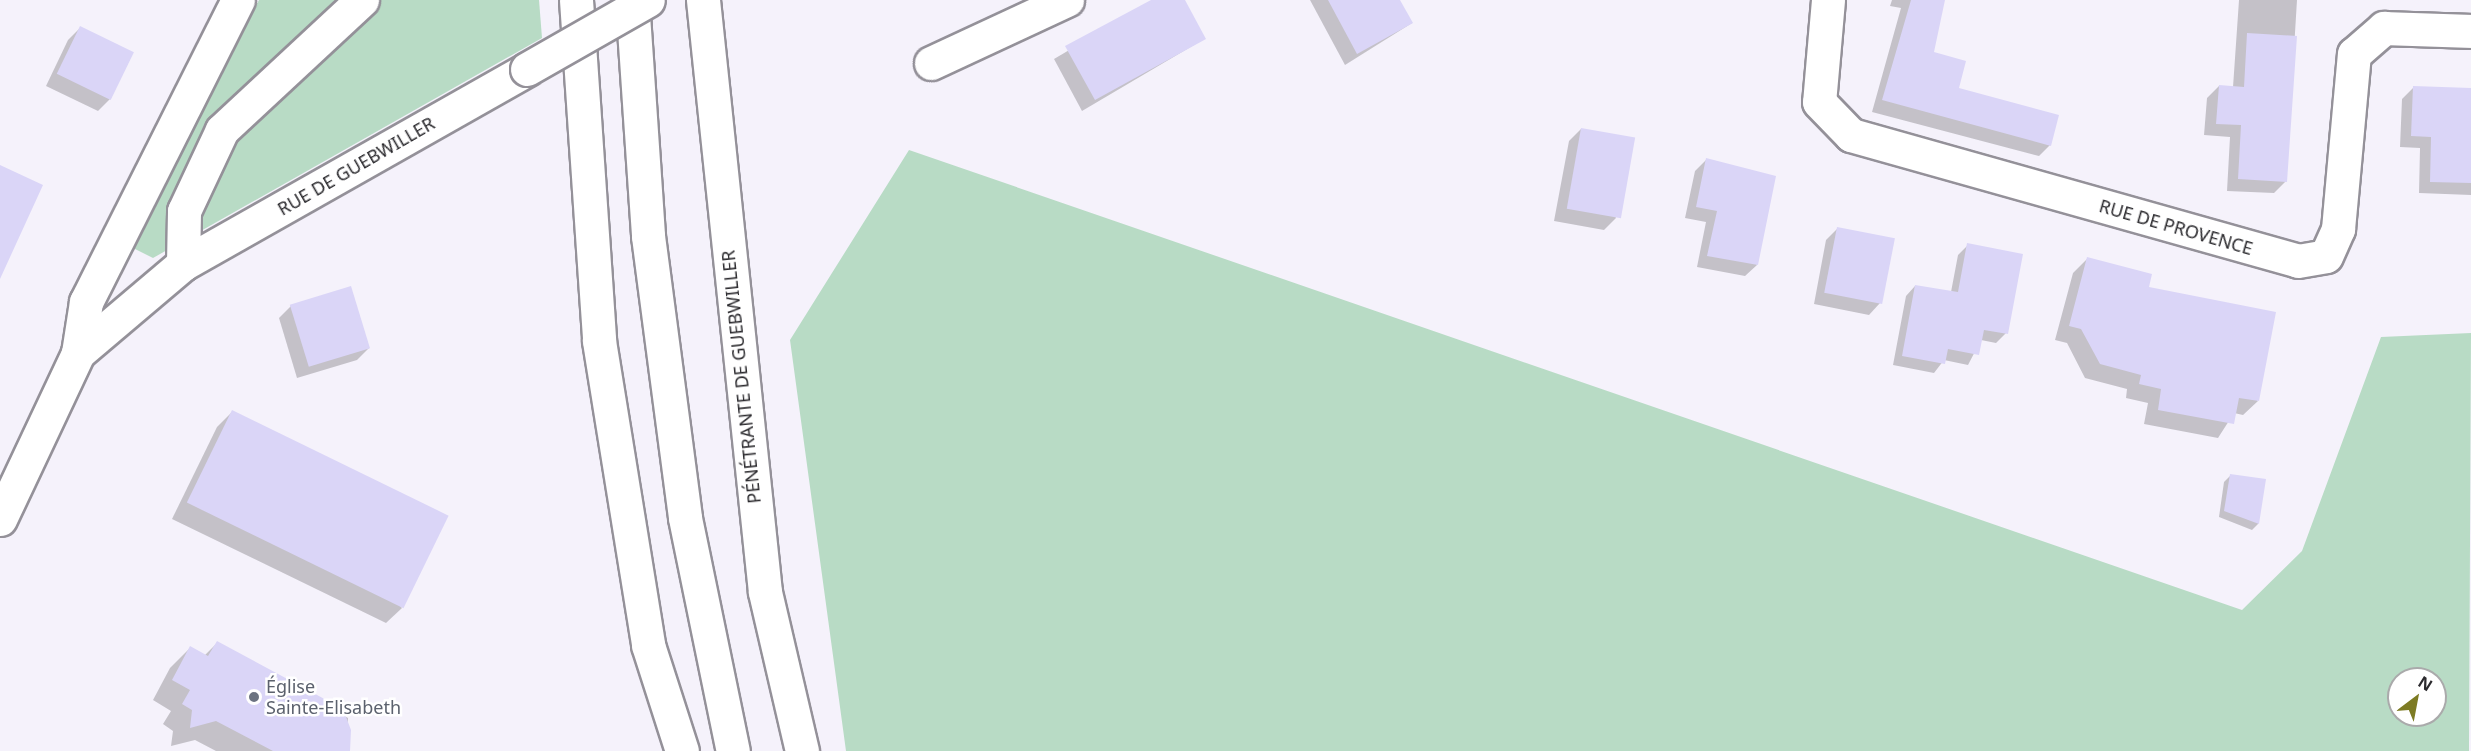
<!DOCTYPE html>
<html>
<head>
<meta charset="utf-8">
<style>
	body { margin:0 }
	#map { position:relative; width:2471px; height:751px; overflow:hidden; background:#f5f2fb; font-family:"Noto Sans",sans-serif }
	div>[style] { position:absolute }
	.green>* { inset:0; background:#b8dbc5 }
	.shadow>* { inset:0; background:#0003 }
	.building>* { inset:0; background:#dad5f7; transform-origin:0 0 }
	.roads { filter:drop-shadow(2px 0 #949199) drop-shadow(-2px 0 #949199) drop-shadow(0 2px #949199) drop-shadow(0 -2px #949199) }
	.street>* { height:33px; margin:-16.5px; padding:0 16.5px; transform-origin:16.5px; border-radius:16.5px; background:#fff }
	.secondary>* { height:33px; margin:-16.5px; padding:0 16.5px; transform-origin:16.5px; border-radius:16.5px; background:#fff }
	.highway>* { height:33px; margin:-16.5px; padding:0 16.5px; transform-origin:16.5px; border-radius:16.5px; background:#fff }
	.bridges { filter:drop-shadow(2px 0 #949199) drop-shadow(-2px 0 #949199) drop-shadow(0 2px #949199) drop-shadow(0 -2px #949199) }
	.secondary-bridge>* { height:33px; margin:-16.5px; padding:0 16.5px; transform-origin:16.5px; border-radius:16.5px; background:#fff }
	.dots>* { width:16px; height:16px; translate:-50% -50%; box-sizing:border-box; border:3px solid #fff; border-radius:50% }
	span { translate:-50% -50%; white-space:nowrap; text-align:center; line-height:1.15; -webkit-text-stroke:5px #fff; paint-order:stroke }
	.street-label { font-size:18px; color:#2b2a2e }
	.worship-label { font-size:18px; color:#5b616d }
	.left { translate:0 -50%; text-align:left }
	.north { position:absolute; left:2387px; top:667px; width:60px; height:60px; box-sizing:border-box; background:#fff; border:2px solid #aaaaab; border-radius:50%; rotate:32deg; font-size:16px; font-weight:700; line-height:24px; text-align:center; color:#2b2a2e }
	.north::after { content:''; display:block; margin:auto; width:21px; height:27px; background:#7d7b23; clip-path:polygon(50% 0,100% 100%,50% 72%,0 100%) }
</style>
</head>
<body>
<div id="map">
	<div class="green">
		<div style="clip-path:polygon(259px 0,539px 0,542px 38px,153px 258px,131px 247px,177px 148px)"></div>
		<div style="clip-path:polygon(evenodd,909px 150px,2242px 610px,2302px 551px,2381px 337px,2471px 333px,2469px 751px,846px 751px,790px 340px,909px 150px,2399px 679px,2435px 679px,2435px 715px,2399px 715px,2399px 679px)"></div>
	</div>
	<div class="shadow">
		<div style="clip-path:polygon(1154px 0,1183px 0,1204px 39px,1082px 111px,1054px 59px)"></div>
		<div style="clip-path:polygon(1310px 0,1399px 0,1412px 23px,1345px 65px)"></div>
		<div style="clip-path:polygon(1892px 0,1944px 0,1932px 53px,1957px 89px,2050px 145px,2039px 156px,1872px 112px,1901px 8px,1890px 6px)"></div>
		<div style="clip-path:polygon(2239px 0,2297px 0,2286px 181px,2274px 193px,2227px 191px,2230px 137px,2204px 135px,2207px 98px,2219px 86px,2233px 87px)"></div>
		<div style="clip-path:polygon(80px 28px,110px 99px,98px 111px,46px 86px,68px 40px)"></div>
		<div style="clip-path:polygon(2414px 87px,2471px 89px,2471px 195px,2419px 193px,2420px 148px,2400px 147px,2402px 99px)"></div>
		<div style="clip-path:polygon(1581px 129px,1616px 218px,1604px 230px,1554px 221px,1569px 141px)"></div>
		<div style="clip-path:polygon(1706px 160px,1757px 265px,1745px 276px,1697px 267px,1706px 222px,1685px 218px,1695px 171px)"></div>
		<div style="clip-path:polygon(1838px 228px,1880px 303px,1869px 315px,1814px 304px,1826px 240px)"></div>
		<div style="clip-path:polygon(1968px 245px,2006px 333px,1996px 343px,1981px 340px,1968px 365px,1944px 360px,1934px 373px,1893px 365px,1906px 296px,1915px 286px,1951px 292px,1958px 255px)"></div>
		<div style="clip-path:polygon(2087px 259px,2147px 288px,2258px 401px,2243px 415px,2234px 413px,2218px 438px,2144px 424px,2148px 403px,2126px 398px,2127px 389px,2085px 378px,2067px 343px,2055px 340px,2073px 273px)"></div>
		<div style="clip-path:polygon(291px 306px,369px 348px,357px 360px,297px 378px,279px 318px)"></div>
		<div style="clip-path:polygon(232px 412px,402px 608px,386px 623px,172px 519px,217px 427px)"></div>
		<div style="clip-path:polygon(2230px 476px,2264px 480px,2258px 524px,2252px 530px,2219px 517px,2224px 482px)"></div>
		<div style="clip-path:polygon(217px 643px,348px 718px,346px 751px,216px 751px,195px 740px,171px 746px,173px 731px,163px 724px,171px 711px,153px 700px,170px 668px,190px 648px,204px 656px)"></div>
	</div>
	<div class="building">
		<div style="clip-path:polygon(1151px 0,1185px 0,1206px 39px,1095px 100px,1065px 46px)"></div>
		<div style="clip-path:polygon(1328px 0,1400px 0,1413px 23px,1357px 54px)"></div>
		<div style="clip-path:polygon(1911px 0,1945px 0,1934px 52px,1966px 61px,1959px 88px,2059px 115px,2051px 146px,1882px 100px)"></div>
		<div style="left:80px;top:26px;width:60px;height:53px;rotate:26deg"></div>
		<div style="clip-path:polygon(2247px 33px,2297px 36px,2287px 182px,2238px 179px,2241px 125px,2216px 124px,2219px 85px,2244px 87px)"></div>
		<div style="clip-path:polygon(2413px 86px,2471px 88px,2471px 183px,2430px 182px,2431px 137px,2411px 136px)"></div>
		<div style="left:1581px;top:128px;width:55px;height:82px;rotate:10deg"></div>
		<div style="clip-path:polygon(1706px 158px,1776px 176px,1758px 265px,1707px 256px,1717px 211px,1696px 207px)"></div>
		<div style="clip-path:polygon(0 165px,43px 185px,0 279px)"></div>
		<div style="left:1837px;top:227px;width:59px;height:67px;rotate:11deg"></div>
		<div style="clip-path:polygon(1967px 243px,2023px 254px,2008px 334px,1984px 330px,1979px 355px,1948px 349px,1945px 364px,1902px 356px,1915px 285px,1958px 292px)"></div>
		<div style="clip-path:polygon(2087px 257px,2152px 274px,2149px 287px,2276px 312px,2259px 401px,2239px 398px,2234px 424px,2158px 410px,2161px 389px,2139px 384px,2141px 375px,2100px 364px,2081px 329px,2069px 326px)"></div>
		<div style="left:351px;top:286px;width:65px;height:64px;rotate:73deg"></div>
		<div style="left:232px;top:410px;width:241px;height:103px;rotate:26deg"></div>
		<div style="clip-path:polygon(2230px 474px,2266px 479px,2259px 524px,2224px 511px)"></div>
		<div style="clip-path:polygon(217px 641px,343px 709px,351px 730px,350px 751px,273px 751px,216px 721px,190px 728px,192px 710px,182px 704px,190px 690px,172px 680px,190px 646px,208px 656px)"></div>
	</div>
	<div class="roads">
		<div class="street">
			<div style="left:1828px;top:0;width:102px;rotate:95deg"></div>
			<div style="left:1819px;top:102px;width:46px;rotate:45.9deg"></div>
			<div style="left:1851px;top:135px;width:464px;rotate:15.7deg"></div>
			<div style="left:2298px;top:261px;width:28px;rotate:-10deg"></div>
			<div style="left:2326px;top:256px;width:30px;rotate:-66deg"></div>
			<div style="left:2338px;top:229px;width:176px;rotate:-84.8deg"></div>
			<div style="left:2354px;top:54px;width:40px;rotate:-41deg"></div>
			<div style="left:2384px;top:28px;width:87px;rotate:2deg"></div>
			<div style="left:931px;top:63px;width:150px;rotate:-24.9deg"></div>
			<div style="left:183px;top:264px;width:53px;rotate:-88.9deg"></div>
			<div style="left:184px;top:211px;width:89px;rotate:-64.9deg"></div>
			<div style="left:222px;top:130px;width:191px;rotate:-42.9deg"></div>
		</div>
		<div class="secondary">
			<div style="left:78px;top:353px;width:138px;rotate:-40.3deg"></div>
			<div style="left:183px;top:264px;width:395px;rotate:-29.5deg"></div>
			<div style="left:0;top:519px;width:183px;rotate:-64.8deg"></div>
			<div style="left:78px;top:353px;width:52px;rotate:-81.1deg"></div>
			<div style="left:86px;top:302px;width:338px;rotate:-63.3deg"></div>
		</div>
		<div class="highway">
			<div style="left:576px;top:0;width:342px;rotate:86.1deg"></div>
			<div style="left:599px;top:341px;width:308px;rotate:80.8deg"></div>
			<div style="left:648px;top:645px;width:111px;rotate:72.2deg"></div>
			<div style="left:632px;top:0;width:237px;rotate:86.1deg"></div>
			<div style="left:648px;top:236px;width:284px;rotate:82.5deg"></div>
			<div style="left:685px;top:518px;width:238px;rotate:78.4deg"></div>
			<div style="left:703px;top:0;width:595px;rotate:84.02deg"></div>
			<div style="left:765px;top:592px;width:163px;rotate:76.9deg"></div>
		</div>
	</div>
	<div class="bridges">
		<div class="secondary-bridge">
			<div style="left:527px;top:69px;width:139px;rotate:-29.7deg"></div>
		</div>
	</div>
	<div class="dots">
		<div style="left:254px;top:697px;background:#6b7280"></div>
	</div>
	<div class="street-label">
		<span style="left:356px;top:166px;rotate:-30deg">RUE DE GUEBWILLER</span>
		<span style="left:2176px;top:227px;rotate:16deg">RUE DE PROVENCE</span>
		<span style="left:741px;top:377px;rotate:-96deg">PÉNÉTRANTE DE GUEBWILLER</span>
	</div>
	<div class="worship-label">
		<span class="left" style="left:266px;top:697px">Église<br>Sainte-Elisabeth</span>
	</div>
	<div class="north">N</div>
</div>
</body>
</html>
